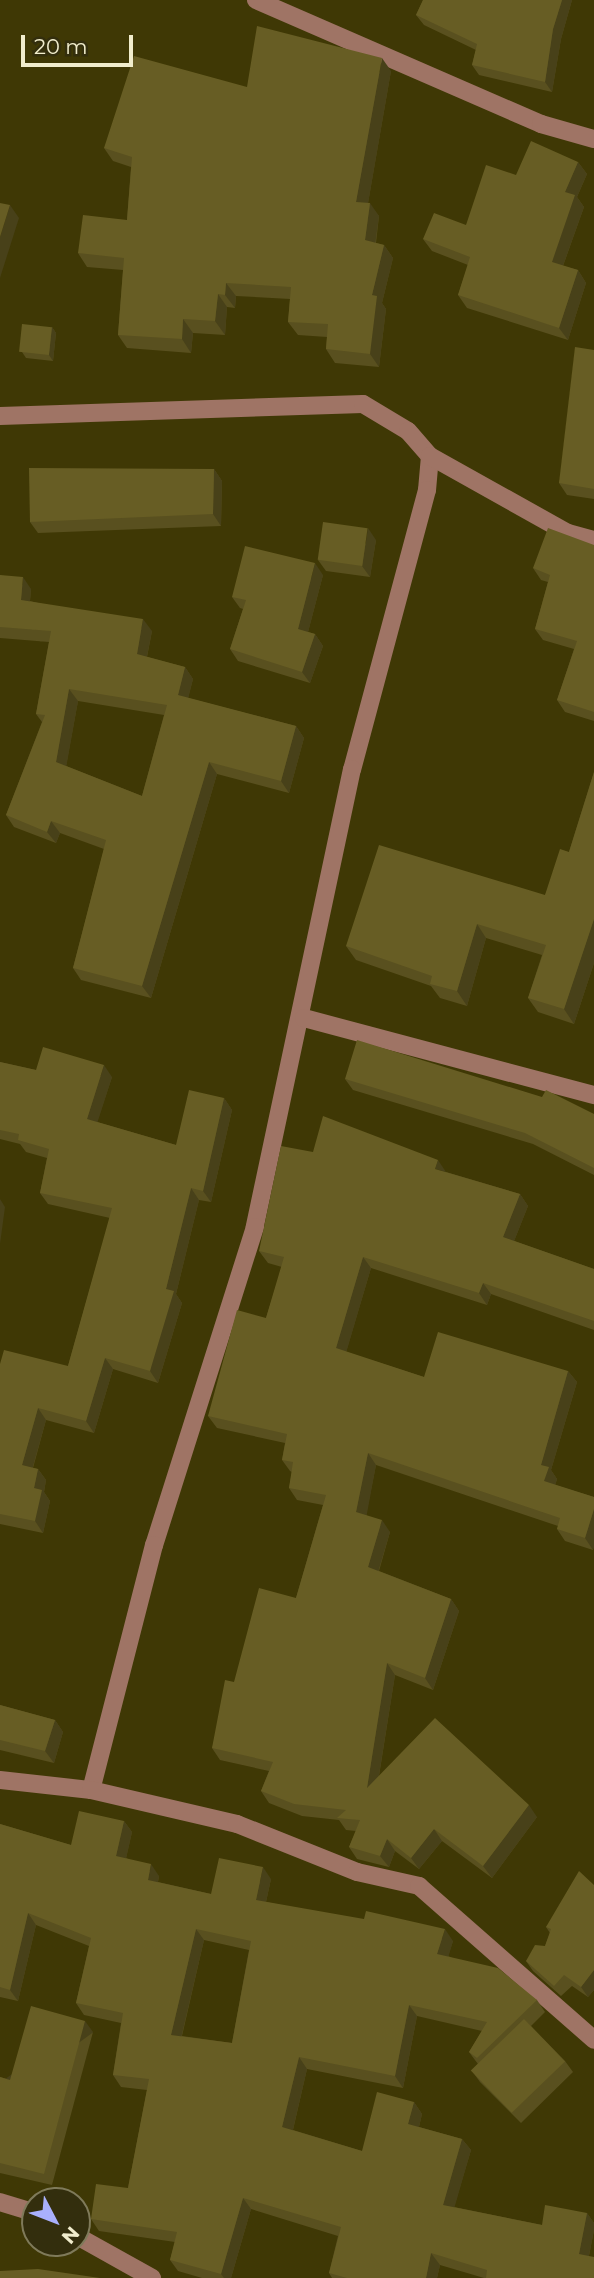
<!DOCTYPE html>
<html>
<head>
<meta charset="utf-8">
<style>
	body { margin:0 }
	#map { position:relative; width:594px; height:2278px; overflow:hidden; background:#3f3805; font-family:Montserrat,sans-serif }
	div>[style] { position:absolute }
	.minor>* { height:18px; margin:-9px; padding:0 9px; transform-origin:9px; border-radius:9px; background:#9f7465 }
	.wall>* { inset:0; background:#59501f }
	.shaded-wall>* { inset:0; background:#484119; transform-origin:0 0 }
	.building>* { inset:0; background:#675d24; transform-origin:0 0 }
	span { translate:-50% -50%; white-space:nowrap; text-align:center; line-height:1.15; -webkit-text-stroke:5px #332e0d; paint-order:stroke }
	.north { position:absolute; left:21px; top:2187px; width:70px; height:70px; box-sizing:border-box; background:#332e0d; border:2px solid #7f7a5a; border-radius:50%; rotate:132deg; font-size:19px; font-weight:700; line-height:28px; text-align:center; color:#f1edcd }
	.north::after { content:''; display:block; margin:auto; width:24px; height:32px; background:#a9b0fc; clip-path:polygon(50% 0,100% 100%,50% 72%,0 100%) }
	.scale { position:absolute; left:21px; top:35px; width:112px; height:32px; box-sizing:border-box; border:4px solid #f1edcd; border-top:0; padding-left:9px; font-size:21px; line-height:24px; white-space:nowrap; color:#f1edcd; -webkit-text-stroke:5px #332e0d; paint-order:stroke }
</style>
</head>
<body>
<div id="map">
	<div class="minor">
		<div style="left:256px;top:0;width:311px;rotate:23.5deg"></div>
		<div style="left:541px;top:124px;width:55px;rotate:15.8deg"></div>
		<div style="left:0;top:416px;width:363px;rotate:-1.9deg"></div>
		<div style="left:363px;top:404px;width:52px;rotate:31deg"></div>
		<div style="left:408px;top:431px;width:33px;rotate:49deg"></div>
		<div style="left:430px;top:456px;width:34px;rotate:95deg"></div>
		<div style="left:427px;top:490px;width:289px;rotate:105deg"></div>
		<div style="left:352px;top:769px;width:468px;rotate:102deg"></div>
		<div style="left:255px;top:1227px;width:334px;rotate:107.6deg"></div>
		<div style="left:154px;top:1545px;width:253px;rotate:104.4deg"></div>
		<div style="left:430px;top:456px;width:158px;rotate:29.2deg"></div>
		<div style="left:568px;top:533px;width:27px;rotate:15deg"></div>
		<div style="left:304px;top:1018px;width:300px;rotate:14.9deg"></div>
		<div style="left:0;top:1780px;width:92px;rotate:6.3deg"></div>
		<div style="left:91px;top:1790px;width:150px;rotate:13.1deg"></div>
		<div style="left:237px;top:1824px;width:129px;rotate:21.8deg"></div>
		<div style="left:357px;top:1872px;width:64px;rotate:12.7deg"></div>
		<div style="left:419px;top:1886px;width:233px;rotate:41.3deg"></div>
		<div style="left:0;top:2202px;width:37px;rotate:17deg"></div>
		<div style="left:77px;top:2236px;width:86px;rotate:29.2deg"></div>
	</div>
	<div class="wall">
		<div style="clip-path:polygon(423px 0,572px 0,561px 39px,552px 92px,479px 75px,472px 65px,476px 50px,424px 25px,416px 15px)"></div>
		<div style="clip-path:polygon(391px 71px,368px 203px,379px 216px,376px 243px,384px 245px,393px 258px,382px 303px,386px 309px,379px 367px,335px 363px,326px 349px,327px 337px,298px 335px,288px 322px,290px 299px,236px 296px,235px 308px,227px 307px,225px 335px,193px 333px,191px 353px,127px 348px,118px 335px,123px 270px,87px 267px,78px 253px,127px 220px,131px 167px,113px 161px,104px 148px,247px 87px)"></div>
		<div style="clip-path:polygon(578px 162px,587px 174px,577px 197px,584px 207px,563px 266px,578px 270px,586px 283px,568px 340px,467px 308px,458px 295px,468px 265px,432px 251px,423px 239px,466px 225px,516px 175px)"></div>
		<div style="clip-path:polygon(52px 327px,56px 333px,53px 361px,26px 358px,22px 352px)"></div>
		<div style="clip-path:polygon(594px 350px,594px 499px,567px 495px,559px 483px)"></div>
		<div style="clip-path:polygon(214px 469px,222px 481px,221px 526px,38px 533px,30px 522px)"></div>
		<div style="clip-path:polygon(376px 540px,370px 577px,326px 571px,318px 560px)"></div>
		<div style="clip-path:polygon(594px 545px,594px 721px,565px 712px,557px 700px,574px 649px,543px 640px,535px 629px,548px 582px,541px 580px,533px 568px)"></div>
		<div style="clip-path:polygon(evenodd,0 575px,31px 589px,30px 601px,152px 631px,147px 657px,185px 667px,193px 679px,188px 698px,296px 726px,304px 738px,289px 793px,217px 774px,151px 998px,81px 980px,73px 968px,104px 849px,60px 833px,56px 843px,14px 827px,6px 815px,42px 722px,36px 714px,49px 642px,0 638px,0 575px,78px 701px,164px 715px,142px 796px,66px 766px,78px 701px)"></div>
		<div style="clip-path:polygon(323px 575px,308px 632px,315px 634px,323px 646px,310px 683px,238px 661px,230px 649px,243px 609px,240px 608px,232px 597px)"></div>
		<div style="clip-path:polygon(594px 772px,594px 963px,574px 1024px,538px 1012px,528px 998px,542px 955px,486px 938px,467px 1006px,440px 998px,431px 986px,356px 960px,346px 946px,545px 895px,569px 852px)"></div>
		<div style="clip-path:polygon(0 1062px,36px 1070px,112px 1077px,97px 1122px,176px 1145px,224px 1098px,232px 1110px,211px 1202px,199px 1200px,176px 1294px,182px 1303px,158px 1383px,113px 1369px,94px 1433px,46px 1420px,33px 1468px,38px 1469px,46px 1480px,44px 1492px,50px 1501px,43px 1533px,0 1524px,0 1364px,68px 1366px,110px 1218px,48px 1204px,40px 1193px,47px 1158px,26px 1152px,20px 1144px,0 1139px)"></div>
		<div style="clip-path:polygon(345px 1079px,594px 1114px,594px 1175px,533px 1144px,353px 1090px)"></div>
		<div style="clip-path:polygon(313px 1152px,446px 1172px,520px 1194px,528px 1206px,514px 1241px,594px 1269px,594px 1330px,491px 1294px,487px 1305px,371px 1268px,346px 1352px,424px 1377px,568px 1371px,577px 1382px,551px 1470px,557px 1479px,555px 1485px,594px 1497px,593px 1550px,565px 1541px,557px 1529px,558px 1526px,376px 1465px,366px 1515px,390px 1532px,379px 1571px,451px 1599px,459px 1611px,433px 1690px,395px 1675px,379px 1776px,537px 1817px,492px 1878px,442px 1841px,419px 1869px,395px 1851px,389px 1867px,357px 1859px,349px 1847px,356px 1831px,346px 1830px,339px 1820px,302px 1816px,269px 1803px,261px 1791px,269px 1771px,220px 1760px,212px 1748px,234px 1682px,296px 1598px,323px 1505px,297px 1500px,289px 1488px,292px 1472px,290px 1471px,282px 1460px,285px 1443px,217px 1428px,208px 1416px,266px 1318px,282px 1267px,268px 1263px,259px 1251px)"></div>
		<div style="clip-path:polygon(0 1705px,55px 1720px,63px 1732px,54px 1763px,0 1750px)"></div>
		<div style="clip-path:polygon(evenodd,124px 1821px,132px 1832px,126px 1858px,159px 1876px,158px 1882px,211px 1894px,271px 1879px,266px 1902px,453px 1941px,448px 1956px,537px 2000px,545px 2012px,531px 2026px,565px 2061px,573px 2072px,521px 2123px,480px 2082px,472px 2071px,478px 2064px,469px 2052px,482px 2031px,417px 2016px,403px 2088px,307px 2069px,293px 2130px,362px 2151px,414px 2102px,422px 2114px,419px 2127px,462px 2139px,471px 2150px,454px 2207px,542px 2225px,587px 2213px,594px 2223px,594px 2230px,589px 2256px,594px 2278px,484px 2278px,440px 2265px,437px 2278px,332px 2278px,329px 2273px,338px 2236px,251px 2209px,231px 2278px,202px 2278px,178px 2271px,170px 2260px,175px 2242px,99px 2231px,91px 2219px,128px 2188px,147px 2090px,121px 2087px,113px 2075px,121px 2023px,84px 2015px,76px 2003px,89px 1946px,36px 1925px,18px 2001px,0 1997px,0 1824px,71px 1845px,124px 1821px,204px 1940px,249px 1950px,232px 2043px,182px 2036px,204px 1940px)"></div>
		<div style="clip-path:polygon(594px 1885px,594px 1990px,588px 1997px,572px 1986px,561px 1996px,533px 1971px,526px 1961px,545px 1946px,550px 1933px,546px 1927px)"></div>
		<div style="clip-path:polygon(93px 2032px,52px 2185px,0 2173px,0 2077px,10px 2080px)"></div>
	</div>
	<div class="shaded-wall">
		<div style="clip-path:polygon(562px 0,572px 0,561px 39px,552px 92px,545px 82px,553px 29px)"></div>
		<div style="clip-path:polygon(382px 58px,391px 71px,366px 215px,356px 202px)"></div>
		<div style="clip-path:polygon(578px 162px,587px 174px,577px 197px,584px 207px,560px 274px,552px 262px,565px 192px)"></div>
		<div style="clip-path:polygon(370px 203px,379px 216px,374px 253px,365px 240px)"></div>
		<div style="clip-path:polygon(10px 205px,19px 218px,0 278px,0 237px)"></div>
		<div style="clip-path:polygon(384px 245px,393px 258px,382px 303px,386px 309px,379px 367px,370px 354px,372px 295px)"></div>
		<div style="clip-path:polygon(578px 270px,586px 283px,568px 340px,559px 328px)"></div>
		<div style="clip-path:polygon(226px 283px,236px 296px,235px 308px,225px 295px)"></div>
		<div style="clip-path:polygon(218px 294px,227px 307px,225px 335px,215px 321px)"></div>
		<div style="clip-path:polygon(183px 319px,193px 333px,191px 353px,182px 339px)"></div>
		<div style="clip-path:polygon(52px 327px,56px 333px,53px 361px,49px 355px)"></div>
		<div style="clip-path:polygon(214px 469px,222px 481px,221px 526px,213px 514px)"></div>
		<div style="clip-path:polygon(368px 528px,376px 540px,370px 577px,362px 566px)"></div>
		<div style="clip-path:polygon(315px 563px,323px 575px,306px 640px,298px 629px)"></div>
		<div style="clip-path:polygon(23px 577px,31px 589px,29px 612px,21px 600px)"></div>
		<div style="clip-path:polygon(143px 619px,152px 631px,145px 666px,137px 654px)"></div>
		<div style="clip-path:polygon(315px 634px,323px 646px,310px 683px,302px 672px)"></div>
		<div style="clip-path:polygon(185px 667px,193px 679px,186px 707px,178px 695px)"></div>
		<div style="clip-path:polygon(69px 689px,78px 701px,65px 774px,56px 762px)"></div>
		<div style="clip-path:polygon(296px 726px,304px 738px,289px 793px,281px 781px)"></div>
		<div style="clip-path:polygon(209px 762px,217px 774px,151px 998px,142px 986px)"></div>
		<div style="clip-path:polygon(51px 821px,60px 833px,56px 843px,47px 832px)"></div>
		<div style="clip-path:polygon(594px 919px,594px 963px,574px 1024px,564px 1009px)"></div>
		<div style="clip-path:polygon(477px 924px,486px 938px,467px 1006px,457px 991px)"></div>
		<div style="clip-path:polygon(104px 1065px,112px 1077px,95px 1130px,87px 1119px)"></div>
		<div style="clip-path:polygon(224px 1098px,232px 1110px,211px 1202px,203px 1191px)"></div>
		<div style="clip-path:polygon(438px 1160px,446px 1172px,435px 1169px)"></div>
		<div style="clip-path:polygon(191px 1188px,199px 1200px,176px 1294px,182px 1303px,158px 1383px,150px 1371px,166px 1289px)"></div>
		<div style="clip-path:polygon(520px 1194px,528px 1206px,511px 1249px,503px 1237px)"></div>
		<div style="clip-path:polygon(0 1199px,5px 1207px,0 1244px)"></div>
		<div style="clip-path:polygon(363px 1257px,371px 1268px,344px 1360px,336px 1348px)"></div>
		<div style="clip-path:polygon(483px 1283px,491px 1294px,487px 1305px,479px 1293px)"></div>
		<div style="clip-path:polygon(105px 1358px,113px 1369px,94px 1433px,86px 1421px)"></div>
		<div style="clip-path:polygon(568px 1371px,577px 1382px,551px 1470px,557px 1479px,553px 1493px,544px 1481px,541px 1465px)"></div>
		<div style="clip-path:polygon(38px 1408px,46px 1420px,30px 1477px,22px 1465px)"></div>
		<div style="clip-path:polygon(368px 1453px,376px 1465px,365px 1524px,356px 1512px)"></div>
		<div style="clip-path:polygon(38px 1469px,46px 1480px,44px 1492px,50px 1501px,43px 1533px,35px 1521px,34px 1488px)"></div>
		<div style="clip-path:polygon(594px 1509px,594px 1548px,593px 1550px,585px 1538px)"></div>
		<div style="clip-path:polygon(382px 1520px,390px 1532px,376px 1579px,368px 1567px)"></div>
		<div style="clip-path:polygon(451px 1599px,459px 1611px,433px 1690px,425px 1678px)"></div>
		<div style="clip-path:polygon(387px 1663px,395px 1675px,375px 1800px,367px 1788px)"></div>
		<div style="clip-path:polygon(55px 1720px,63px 1732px,54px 1763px,45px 1751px)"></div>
		<div style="clip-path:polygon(529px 1805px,537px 1817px,492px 1878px,483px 1866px)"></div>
		<div style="clip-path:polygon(124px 1821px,132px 1832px,124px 1868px,116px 1856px)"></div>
		<div style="clip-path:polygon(434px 1829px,442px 1841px,419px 1869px,411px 1858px)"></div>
		<div style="clip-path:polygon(387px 1839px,395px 1851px,389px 1867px,380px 1856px)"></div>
		<div style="clip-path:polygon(151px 1864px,159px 1876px,156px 1892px,148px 1880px)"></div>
		<div style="clip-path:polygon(263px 1867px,271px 1879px,264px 1911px,256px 1900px)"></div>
		<div style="clip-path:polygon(28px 1913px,36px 1925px,18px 2001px,10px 1990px)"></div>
		<div style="clip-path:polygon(196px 1929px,204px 1940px,179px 2047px,171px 2035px)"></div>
		<div style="clip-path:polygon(445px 1929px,453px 1941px,446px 1965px,437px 1954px)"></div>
		<div style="clip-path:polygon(594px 1970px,594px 1990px,588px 1997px,581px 1987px)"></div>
		<div style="clip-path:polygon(409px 2005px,417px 2016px,403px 2088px,395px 2076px)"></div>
		<div style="left:85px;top:2021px;width:14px;height:158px;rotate:54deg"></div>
		<div style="clip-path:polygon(299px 2057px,307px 2069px,291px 2138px,282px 2127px)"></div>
		<div style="clip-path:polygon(414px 2102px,422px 2114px,417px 2135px,408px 2124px)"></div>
		<div style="clip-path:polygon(462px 2139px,471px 2150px,452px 2216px,443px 2205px)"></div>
		<div style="clip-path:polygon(243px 2198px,251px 2209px,231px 2278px,224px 2278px,221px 2274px)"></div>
		<div style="clip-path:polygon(587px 2213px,594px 2223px,594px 2230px,587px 2265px,579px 2254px)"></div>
		<div style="clip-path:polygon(431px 2253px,440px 2265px,437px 2278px,426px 2278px)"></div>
	</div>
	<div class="building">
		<div style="clip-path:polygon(423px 0,562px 0,553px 29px,545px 82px,472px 65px,477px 44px,416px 15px)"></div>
		<div style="clip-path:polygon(257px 26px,382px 58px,356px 202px,370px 203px,365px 240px,384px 245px,372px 295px,377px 296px,370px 354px,326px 349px,328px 324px,288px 322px,291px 287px,226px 283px,225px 295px,218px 294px,215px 321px,183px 319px,182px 339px,118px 335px,124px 258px,78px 253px,83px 215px,127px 220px,132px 157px,104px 148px,134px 56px,247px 87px)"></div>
		<div style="clip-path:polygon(531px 141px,578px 162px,565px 192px,575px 195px,552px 262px,578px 270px,559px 328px,458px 295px,470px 257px,423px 239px,434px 213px,466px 225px,486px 165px,516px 175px)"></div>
		<div style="clip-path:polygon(0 203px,10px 205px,0 237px)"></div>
		<div style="left:22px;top:324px;width:30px;height:28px;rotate:6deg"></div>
		<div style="clip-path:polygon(575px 347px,594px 350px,594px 489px,559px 483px)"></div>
		<div style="clip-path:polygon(29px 468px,214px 469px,213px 514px,30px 522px)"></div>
		<div style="left:323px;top:522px;width:45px;height:38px;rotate:8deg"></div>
		<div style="clip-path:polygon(548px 528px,594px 545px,594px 712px,557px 700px,577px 641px,535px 629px,550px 575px,533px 568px)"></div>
		<div style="clip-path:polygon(245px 546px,315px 563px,298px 629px,315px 634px,302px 672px,230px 649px,246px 600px,232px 597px)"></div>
		<div style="clip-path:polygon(evenodd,0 575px,23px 577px,21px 600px,143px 619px,137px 654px,185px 667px,178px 695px,296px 726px,281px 781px,209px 762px,142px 986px,73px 968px,106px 840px,51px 821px,47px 832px,6px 815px,45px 715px,36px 714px,51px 631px,0 627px,0 575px,69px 689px,167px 705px,142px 796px,56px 762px,69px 689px)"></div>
		<div style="clip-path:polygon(594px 772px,594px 919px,564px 1009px,528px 998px,546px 945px,477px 924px,457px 991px,430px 984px,432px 976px,346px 946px,379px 845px,545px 895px,560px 849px,569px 852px)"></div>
		<div style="clip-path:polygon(357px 1040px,542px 1097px,546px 1090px,594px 1114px,594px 1168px,525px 1133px,345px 1079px)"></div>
		<div style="clip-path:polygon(43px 1047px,104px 1065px,87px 1119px,176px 1145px,189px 1090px,224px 1098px,203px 1191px,191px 1188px,166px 1289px,174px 1291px,150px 1371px,105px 1358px,86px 1421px,38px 1408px,22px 1465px,38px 1469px,34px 1488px,42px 1490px,35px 1521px,0 1514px,0 1364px,4px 1350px,68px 1366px,112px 1208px,40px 1193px,49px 1149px,18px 1140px,19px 1134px,0 1130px,0 1062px,36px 1070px)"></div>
		<div style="clip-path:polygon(323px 1116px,438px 1160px,435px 1169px,520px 1194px,503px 1237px,594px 1269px,594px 1321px,483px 1283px,479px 1293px,363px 1257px,336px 1348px,424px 1377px,438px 1332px,568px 1371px,541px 1465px,549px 1467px,544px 1481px,594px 1497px,594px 1509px,585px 1538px,557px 1529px,560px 1518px,368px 1453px,356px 1512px,382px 1520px,368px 1567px,451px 1599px,425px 1678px,387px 1663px,367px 1788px,435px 1718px,529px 1805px,483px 1866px,434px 1829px,411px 1858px,387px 1839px,380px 1856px,349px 1847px,360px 1820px,337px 1818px,346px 1810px,294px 1804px,261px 1791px,273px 1762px,212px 1748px,225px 1680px,234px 1682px,259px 1588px,296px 1598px,326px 1495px,289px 1488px,293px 1462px,282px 1460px,287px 1434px,208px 1416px,237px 1310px,266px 1318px,284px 1257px,259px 1251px,281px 1146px,313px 1152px)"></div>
		<div style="clip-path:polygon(0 1705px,55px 1720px,45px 1751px,0 1740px)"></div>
		<div style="clip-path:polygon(evenodd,79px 1811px,124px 1821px,116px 1856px,151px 1864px,148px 1880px,211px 1894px,219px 1858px,263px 1867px,256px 1900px,364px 1919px,366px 1911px,445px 1929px,437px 1954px,498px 1968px,537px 2000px,477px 2058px,469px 2052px,487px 2022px,409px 2005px,395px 2076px,299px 2057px,282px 2127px,362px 2151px,377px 2092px,414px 2102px,408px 2124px,462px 2139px,443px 2205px,542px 2225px,545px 2205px,587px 2213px,579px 2254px,594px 2257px,594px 2278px,486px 2278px,487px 2270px,431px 2253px,426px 2278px,347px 2278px,329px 2273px,341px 2227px,243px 2198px,221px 2274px,170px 2260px,177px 2232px,91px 2219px,96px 2184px,128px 2188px,149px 2079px,113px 2075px,123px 2013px,76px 2003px,91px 1938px,28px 1913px,10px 1990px,0 1987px,0 1824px,71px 1845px,79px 1811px,196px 1929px,251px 1941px,232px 2043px,171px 2035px,196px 1929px)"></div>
		<div style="clip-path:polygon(579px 1871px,594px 1885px,594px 1970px,581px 1987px,564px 1975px,554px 1986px,526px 1961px,535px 1945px,545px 1946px,551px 1929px,546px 1927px)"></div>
		<div style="clip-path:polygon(31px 2006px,85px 2021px,44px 2174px,0 2163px,0 2077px,10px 2080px)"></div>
		<div style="left:524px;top:2019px;width:59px;height:74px;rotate:46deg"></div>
		<div style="clip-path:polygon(38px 2269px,100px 2278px,0 2278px,0 2271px)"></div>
	</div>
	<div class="north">N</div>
	<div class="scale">20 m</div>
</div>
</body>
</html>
